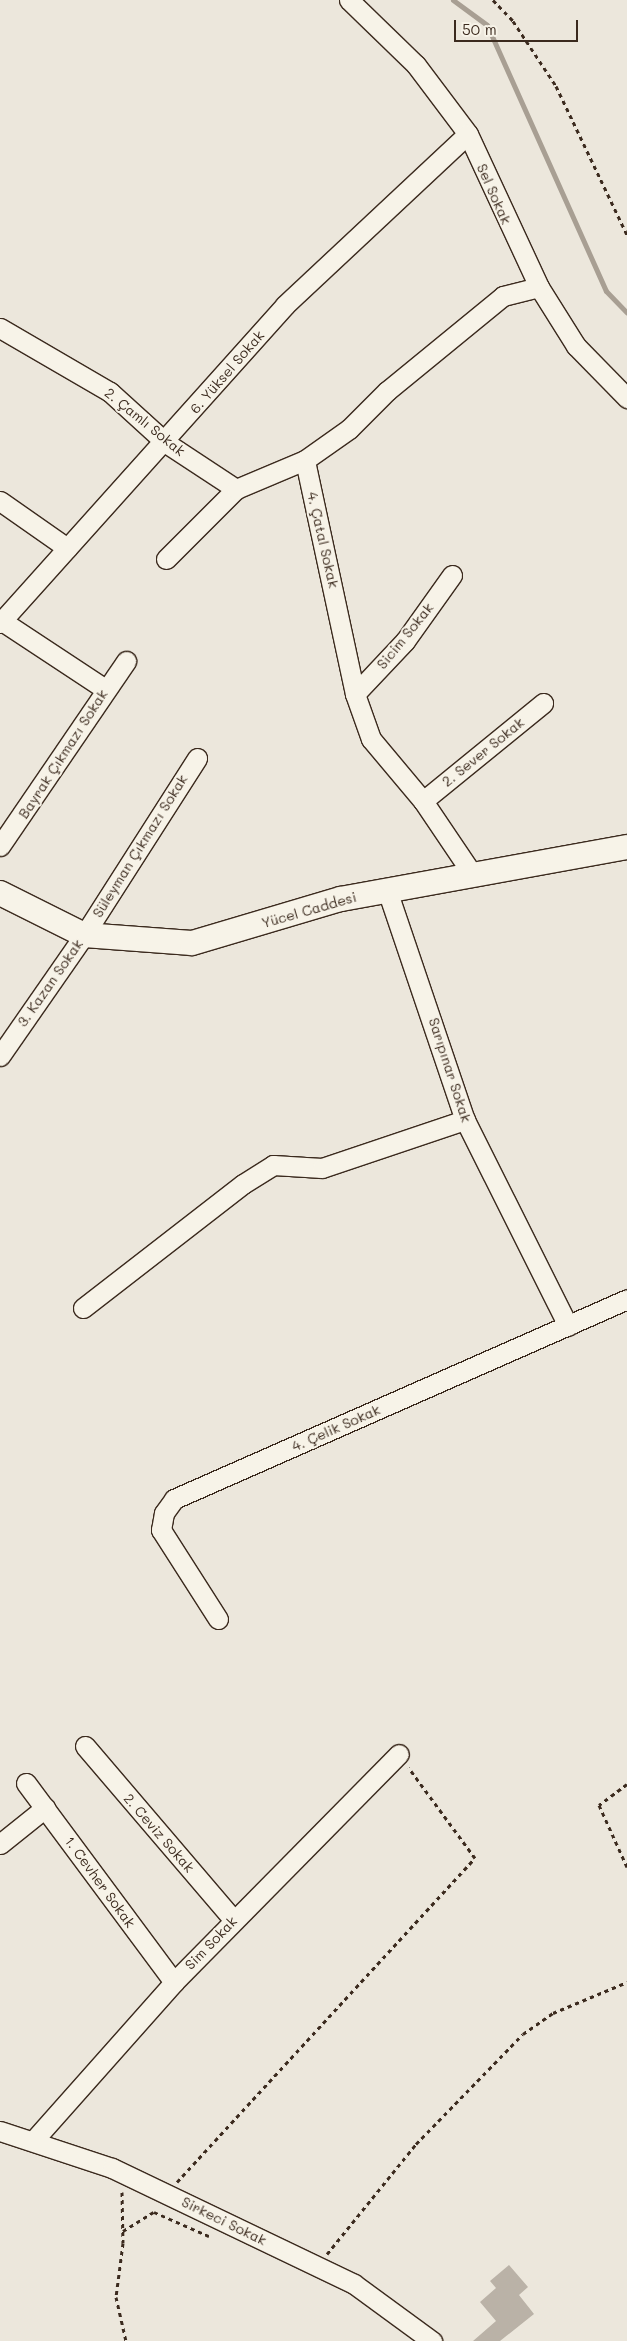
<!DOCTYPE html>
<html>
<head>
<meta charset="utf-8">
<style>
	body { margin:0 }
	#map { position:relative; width:627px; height:2341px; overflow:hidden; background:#ece7dc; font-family:Mali,sans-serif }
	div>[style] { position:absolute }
	.stream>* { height:5px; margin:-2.5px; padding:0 2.5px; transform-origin:2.5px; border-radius:2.5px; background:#a89f93 }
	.building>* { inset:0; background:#bab2a7 }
	.path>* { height:3px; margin-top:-1.5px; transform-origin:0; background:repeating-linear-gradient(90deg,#3b2a1e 0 4px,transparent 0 8px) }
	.roads { filter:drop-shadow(1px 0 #3b2a1e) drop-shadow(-1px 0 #3b2a1e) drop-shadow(0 1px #3b2a1e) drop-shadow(0 -1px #3b2a1e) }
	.minor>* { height:19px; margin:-9.5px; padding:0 9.5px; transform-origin:9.5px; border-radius:9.5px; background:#f7f3e8 }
	.major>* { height:24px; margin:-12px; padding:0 12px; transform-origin:12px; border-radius:12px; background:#f7f3e8 }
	span { translate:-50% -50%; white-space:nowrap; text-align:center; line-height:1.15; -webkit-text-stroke:4px #f7f3e8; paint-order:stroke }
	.street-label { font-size:14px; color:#3b2a1e }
	.scale { position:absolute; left:454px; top:20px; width:124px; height:22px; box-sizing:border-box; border:2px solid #3b2a1e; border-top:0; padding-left:6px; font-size:15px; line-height:18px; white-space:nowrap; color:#3b2a1e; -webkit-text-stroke:4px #f7f3e8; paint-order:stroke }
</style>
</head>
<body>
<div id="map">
	<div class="stream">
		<div style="left:453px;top:0;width:42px;rotate:36.3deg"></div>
		<div style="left:487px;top:25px;width:291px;rotate:65.9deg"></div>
		<div style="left:606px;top:291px;width:30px;rotate:46deg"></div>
	</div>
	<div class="building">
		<div style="clip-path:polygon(509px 2265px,528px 2287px,519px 2295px,534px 2314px,500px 2341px,473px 2341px,496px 2321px,480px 2302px,496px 2288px,490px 2281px)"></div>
	</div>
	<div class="path">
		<div style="left:493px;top:0;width:29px;rotate:46deg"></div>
		<div style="left:513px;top:21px;width:78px;rotate:56.5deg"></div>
		<div style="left:556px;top:86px;width:165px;rotate:64.5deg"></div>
		<div style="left:627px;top:1784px;width:35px;rotate:143deg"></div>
		<div style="left:599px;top:1805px;width:68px;rotate:65.7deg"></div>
		<div style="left:177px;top:2182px;width:440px;rotate:-47.4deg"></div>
		<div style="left:475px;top:1858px;width:112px;rotate:-126.3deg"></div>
		<div style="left:122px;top:2192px;width:51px;rotate:88.9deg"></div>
		<div style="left:123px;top:2243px;width:54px;rotate:97.4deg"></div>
		<div style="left:116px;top:2297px;width:45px;rotate:77.2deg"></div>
		<div style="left:123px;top:2231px;width:36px;rotate:-32deg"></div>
		<div style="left:154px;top:2212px;width:60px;rotate:23.6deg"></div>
		<div style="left:327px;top:2254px;width:141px;rotate:-51deg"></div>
		<div style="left:416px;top:2144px;width:153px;rotate:-45.8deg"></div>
		<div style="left:523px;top:2034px;width:37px;rotate:-35deg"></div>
		<div style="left:553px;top:2013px;width:80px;rotate:-22.7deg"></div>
	</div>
	<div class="roads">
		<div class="minor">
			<div style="left:349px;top:0;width:93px;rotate:44.1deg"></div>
			<div style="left:416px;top:65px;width:86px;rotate:53deg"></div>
			<div style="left:468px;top:134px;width:169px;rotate:65.1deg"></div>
			<div style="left:539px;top:287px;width:70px;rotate:57.9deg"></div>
			<div style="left:576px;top:346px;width:73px;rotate:45.6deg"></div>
			<div style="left:0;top:328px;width:127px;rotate:30.2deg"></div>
			<div style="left:110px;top:392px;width:76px;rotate:42.3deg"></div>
			<div style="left:166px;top:443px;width:84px;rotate:33.3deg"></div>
			<div style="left:0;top:501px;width:82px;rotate:35deg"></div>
			<div style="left:166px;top:559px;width:99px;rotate:-45deg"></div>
			<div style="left:236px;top:489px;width:75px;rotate:-22.8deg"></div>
			<div style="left:2px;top:621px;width:123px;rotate:33.4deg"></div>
			<div style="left:0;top:623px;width:427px;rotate:-48.1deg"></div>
			<div style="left:285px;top:305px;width:250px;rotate:-43.1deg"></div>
			<div style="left:355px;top:694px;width:73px;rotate:-46.7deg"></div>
			<div style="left:405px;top:641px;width:81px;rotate:-54.5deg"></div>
			<div style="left:423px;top:801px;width:155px;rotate:-39.2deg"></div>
			<div style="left:0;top:846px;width:224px;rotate:-55.7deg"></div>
			<div style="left:473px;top:875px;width:89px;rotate:-124deg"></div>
			<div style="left:423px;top:801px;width:81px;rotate:-130deg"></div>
			<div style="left:371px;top:739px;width:48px;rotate:-109.6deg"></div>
			<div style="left:355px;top:694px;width:239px;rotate:-102.1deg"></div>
			<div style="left:305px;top:460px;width:54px;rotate:-35.2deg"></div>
			<div style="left:349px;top:429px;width:54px;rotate:-45deg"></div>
			<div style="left:387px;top:391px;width:150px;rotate:-39.3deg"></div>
			<div style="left:503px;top:296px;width:37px;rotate:-14deg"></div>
			<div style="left:387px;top:890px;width:243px;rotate:71.3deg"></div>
			<div style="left:465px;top:1120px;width:230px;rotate:63.4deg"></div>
			<div style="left:0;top:1056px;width:147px;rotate:-55.2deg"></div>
			<div style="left:84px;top:935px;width:210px;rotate:-57.4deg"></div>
			<div style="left:83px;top:1308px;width:202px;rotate:-37.8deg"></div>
			<div style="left:243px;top:1184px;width:36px;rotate:-32deg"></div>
			<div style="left:273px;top:1165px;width:49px;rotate:3.5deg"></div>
			<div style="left:322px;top:1168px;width:151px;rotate:-18.6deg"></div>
			<div style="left:218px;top:1619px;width:106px;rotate:-122.6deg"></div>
			<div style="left:161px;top:1530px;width:17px;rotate:-80deg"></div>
			<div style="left:164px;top:1513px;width:17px;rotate:-54deg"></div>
			<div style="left:174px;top:1499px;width:495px;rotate:-23.8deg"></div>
			<div style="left:85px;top:1746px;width:228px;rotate:49.5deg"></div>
			<div style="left:26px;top:1783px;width:248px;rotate:53.4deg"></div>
			<div style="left:0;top:1844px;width:58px;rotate:-38.7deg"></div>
			<div style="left:0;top:2131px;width:118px;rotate:18.3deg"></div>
			<div style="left:112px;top:2168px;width:268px;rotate:25.6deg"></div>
			<div style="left:354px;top:2284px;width:97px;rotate:36.2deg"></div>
			<div style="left:33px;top:2141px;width:213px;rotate:-48.4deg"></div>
			<div style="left:174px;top:1982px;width:320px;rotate:-45.4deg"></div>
		</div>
		<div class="major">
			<div style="left:0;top:893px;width:94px;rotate:26.6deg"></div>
			<div style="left:84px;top:935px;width:108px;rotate:4.2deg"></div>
			<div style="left:192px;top:943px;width:155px;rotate:-16.5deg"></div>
			<div style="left:341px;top:899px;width:291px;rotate:-10.3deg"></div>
		</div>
	</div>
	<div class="street-label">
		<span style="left:494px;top:194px;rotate:66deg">Sel Sokak</span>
		<span style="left:227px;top:372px;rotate:-49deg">6. Yüksel Sokak</span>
		<span style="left:145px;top:422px;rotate:39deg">2. Çamlı Sokak</span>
		<span style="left:323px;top:540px;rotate:77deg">4. Çatal Sokak</span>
		<span style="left:405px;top:636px;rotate:-51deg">Sicim Sokak</span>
		<span style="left:483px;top:752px;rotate:-39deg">2. Sever Sokak</span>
		<span style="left:63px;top:754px;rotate:-57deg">Bayrak Çıkmazı Sokak</span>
		<span style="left:140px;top:846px;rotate:-58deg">Süleyman Çıkmazı Sokak</span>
		<span style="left:309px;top:910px;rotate:-16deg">Yücel Caddesi</span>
		<span style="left:50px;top:983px;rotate:-55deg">3. Kazan Sokak</span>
		<span style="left:450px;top:1070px;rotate:72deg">Sarıpınar Sokak</span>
		<span style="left:336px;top:1428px;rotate:-24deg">4. Çelik Sokak</span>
		<span style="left:159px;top:1833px;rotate:49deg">2. Ceviz Sokak</span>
		<span style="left:100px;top:1882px;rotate:54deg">1. Cevher Sokak</span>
		<span style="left:211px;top:1943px;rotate:-46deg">Sim Sokak</span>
		<span style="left:224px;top:2221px;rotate:26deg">Sirkeci Sokak</span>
	</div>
	<div class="scale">50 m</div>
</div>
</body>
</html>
